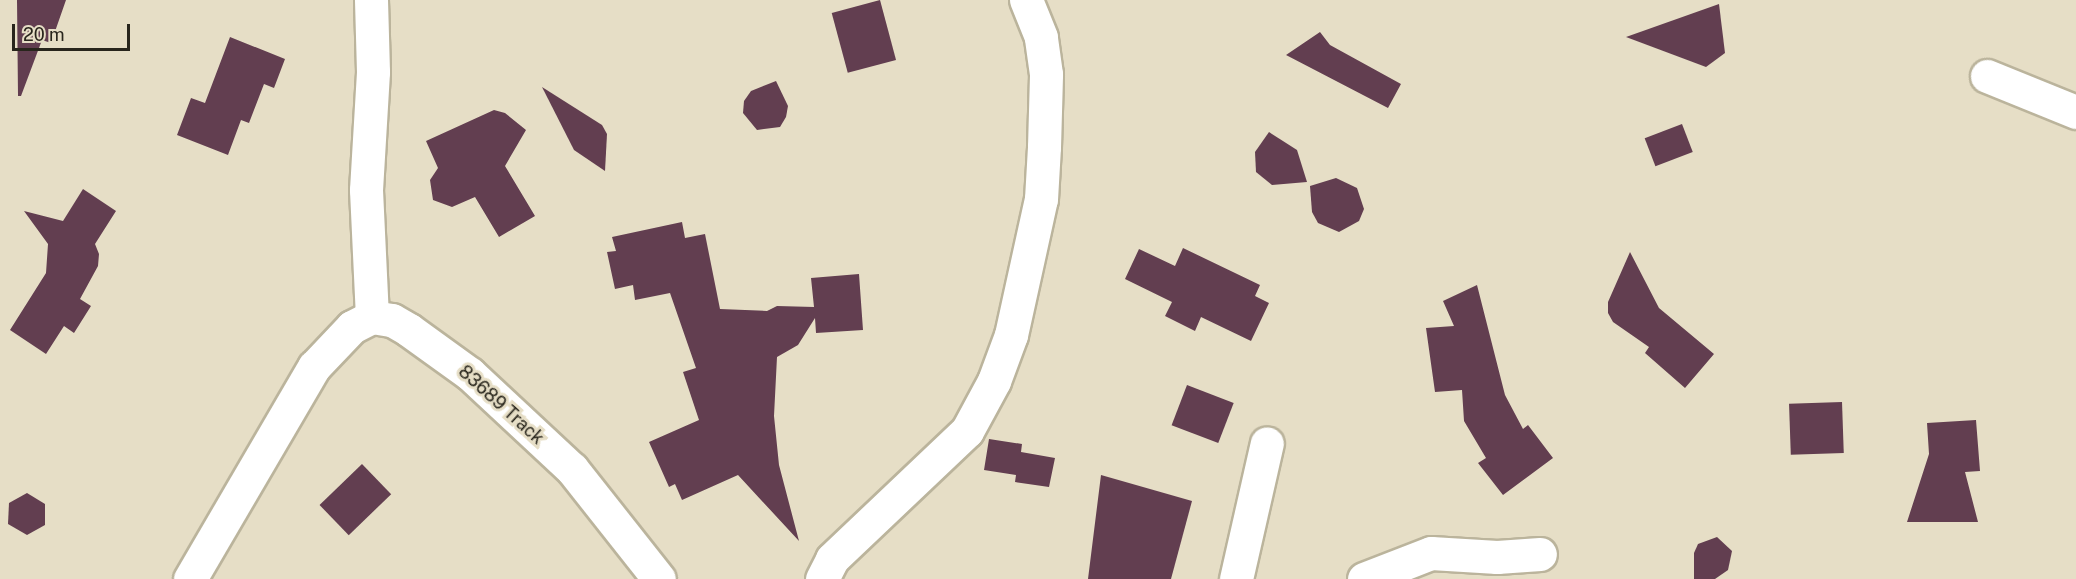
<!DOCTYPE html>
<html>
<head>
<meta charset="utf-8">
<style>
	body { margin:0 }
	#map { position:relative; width:2076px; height:579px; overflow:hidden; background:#e6dec6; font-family:"Public Sans",sans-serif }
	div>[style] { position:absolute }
	.building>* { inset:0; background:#623e50; transform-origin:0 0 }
	.roads { filter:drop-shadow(2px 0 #bbb49c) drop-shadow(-2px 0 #bbb49c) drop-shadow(0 2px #bbb49c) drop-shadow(0 -2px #bbb49c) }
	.minor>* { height:33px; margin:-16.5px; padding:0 16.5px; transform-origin:16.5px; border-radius:16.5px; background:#fff }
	span { translate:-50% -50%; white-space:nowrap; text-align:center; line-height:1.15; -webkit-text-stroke:6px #e6dec6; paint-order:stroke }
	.street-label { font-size:18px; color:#28251c }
	.scale { position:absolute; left:12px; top:24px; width:118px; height:27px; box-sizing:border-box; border:3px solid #28251c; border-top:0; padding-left:8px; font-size:18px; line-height:21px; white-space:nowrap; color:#28251c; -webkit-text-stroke:4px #e6dec6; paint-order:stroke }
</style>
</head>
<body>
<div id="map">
	<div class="building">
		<div style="clip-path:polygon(17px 0,66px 0,51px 43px,42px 40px,21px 96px,18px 96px)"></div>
		<div style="left:880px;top:0;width:62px;height:50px;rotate:75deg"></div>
		<div style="clip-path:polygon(1719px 4px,1725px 53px,1706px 67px,1626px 37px)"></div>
		<div style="clip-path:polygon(1320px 32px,1330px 45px,1401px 84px,1388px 108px,1286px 55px)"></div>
		<div style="clip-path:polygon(230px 37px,285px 59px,274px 88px,264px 84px,249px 123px,241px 120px,228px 155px,177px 135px,191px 98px,205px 103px)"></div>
		<div style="clip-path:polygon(776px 81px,788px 106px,786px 117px,780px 127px,757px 130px,743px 113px,744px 101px,751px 91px)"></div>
		<div style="clip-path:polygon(542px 87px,602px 125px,607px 134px,605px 171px,574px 150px)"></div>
		<div style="clip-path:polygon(494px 110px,505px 113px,526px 130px,505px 166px,535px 216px,499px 237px,475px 197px,452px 207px,433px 200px,430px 180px,438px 168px,426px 141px)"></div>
		<div style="left:1682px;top:124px;width:30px;height:40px;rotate:69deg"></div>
		<div style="clip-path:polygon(1269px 132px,1297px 150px,1307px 182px,1272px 185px,1256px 172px,1255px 152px)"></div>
		<div style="clip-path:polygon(1336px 178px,1357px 188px,1364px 209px,1359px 221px,1339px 232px,1318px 223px,1312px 212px,1310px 186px)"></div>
		<div style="clip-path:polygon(83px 189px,116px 211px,95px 244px,99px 254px,98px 266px,80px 299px,91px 306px,74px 333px,64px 326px,46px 354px,10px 330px,46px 273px,48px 244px,24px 211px,63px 221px)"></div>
		<div style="clip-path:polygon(682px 222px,685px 238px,705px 234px,720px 309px,767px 311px,777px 306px,814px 307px,811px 278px,859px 274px,863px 330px,816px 333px,815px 318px,798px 345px,777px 357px,774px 416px,779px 465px,799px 541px,738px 475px,682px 500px,675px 484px,669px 487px,649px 442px,699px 420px,683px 372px,696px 368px,670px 293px,635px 300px,633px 285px,615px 289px,607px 252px,616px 251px,612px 237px)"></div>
		<div style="clip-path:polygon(1183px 248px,1260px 285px,1255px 296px,1269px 303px,1251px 341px,1201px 317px,1195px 331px,1165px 316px,1172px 302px,1125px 279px,1139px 249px,1175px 266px)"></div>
		<div style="clip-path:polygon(1630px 252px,1659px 308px,1714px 354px,1685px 388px,1645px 353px,1649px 347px,1613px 322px,1608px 313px,1608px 302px)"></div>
		<div style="clip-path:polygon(1477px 285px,1505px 395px,1523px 429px,1528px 425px,1553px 458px,1503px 495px,1478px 463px,1486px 458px,1464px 421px,1462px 390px,1435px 392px,1426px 328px,1454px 326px,1443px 301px)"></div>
		<div style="left:1187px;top:385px;width:50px;height:43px;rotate:21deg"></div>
		<div style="left:1842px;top:402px;width:51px;height:53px;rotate:88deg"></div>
		<div style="clip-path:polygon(1976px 420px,1980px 471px,1965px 472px,1978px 522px,1907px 522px,1929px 454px,1927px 423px)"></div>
		<div style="clip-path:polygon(989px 439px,1022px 444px,1021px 452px,1055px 458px,1049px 487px,1015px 482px,1016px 475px,984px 470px)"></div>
		<div style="left:362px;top:464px;width:42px;height:59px;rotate:46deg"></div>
		<div style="clip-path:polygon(1101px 475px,1192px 501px,1171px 579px,1088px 579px)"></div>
		<div style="clip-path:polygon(27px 493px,45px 504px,45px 525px,27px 535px,8px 524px,9px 503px)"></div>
		<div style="clip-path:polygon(1717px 537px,1732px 551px,1728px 570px,1715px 579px,1694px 579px,1694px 553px,1698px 544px)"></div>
	</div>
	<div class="roads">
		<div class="minor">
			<div style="left:371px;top:0;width:72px;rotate:88.4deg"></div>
			<div style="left:373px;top:72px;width:118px;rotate:93.4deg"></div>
			<div style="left:366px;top:190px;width:127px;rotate:87.3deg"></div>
			<div style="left:1987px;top:76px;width:96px;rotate:22deg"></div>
			<div style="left:190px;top:579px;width:246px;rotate:-59.7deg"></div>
			<div style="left:314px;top:367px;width:55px;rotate:-46.5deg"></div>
			<div style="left:352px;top:327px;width:22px;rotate:-27deg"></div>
			<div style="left:372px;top:317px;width:20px;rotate:9deg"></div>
			<div style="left:392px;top:320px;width:20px;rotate:30deg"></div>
			<div style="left:409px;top:330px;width:75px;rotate:35.8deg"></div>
			<div style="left:470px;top:374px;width:139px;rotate:43deg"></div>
			<div style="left:572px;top:469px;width:140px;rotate:51.7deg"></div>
			<div style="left:822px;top:579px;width:22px;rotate:-63deg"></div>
			<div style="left:832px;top:559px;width:186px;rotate:-43.5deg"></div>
			<div style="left:967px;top:431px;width:57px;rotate:-61.6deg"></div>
			<div style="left:994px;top:381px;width:49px;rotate:-69.7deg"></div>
			<div style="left:1011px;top:335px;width:139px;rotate:-77.6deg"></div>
			<div style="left:1041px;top:199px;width:52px;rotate:-86.7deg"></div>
			<div style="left:1044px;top:147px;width:73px;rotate:-88.4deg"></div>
			<div style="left:1046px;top:74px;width:37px;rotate:-98deg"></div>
			<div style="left:1041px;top:37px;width:40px;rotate:-112deg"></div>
			<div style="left:1236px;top:579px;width:139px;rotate:-77.2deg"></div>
			<div style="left:1364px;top:579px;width:72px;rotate:-21.2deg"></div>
			<div style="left:1431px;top:553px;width:66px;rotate:3.5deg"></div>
			<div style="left:1497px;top:557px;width:43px;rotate:-4deg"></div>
		</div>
	</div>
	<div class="street-label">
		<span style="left:501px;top:405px;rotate:42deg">83689 Track</span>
	</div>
	<div class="scale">20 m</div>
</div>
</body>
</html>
